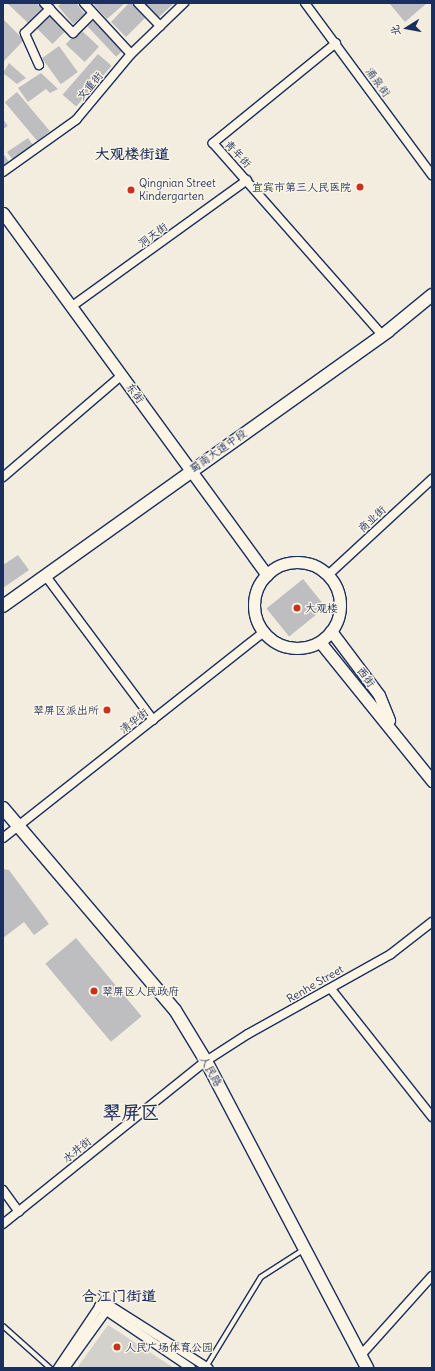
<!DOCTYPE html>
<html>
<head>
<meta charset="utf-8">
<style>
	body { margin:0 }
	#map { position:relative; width:435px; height:1371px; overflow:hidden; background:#f3ede0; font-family:Delius,"LXGW WenKai TC",sans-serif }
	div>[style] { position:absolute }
	.green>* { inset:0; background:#d3d1cc }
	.building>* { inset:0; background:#bebec0; transform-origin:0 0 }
	.roads { filter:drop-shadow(1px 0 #1b2f5e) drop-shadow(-1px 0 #1b2f5e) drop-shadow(0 1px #1b2f5e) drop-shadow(0 -1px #1b2f5e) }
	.service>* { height:4px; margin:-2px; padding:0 2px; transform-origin:2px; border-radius:2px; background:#fcf5e5 }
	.minor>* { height:8px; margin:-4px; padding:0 4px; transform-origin:4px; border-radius:4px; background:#fcf5e5 }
	.secondary>* { height:11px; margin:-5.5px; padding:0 5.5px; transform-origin:5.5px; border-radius:5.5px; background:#fcf5e5 }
	.secondary>.ring { margin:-5.5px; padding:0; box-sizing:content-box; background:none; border:11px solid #fcf5e5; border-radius:50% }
	.primary>* { height:12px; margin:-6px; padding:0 6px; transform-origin:6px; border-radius:6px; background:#fcf5e5 }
	.dots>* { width:11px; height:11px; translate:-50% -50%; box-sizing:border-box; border:2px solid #fcf5e5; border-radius:50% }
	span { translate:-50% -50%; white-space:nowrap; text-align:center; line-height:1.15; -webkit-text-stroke:3px #fcf5e5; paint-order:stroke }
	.street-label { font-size:11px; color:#1b2f5e }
	.poi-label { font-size:11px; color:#1b2f5e }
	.left { translate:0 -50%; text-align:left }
	.right { translate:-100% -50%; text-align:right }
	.district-label { font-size:15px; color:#1b2f5e; font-weight:700 }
	.town-label { font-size:19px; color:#1b2f5e; font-weight:700 }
	.frame { position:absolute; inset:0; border:4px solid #1b2f5e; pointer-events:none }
	.north { position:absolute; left:387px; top:8px; width:40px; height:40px; -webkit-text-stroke:3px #fcf5e5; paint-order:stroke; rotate:259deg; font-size:11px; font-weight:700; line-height:16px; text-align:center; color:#1b2f5e }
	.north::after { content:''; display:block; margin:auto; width:14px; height:18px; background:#1b2f5e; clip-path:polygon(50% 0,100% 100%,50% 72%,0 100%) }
</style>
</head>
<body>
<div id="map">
	<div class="green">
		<div style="clip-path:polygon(108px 1325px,174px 1368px,77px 1368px)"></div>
	</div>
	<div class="building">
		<div style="clip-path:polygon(7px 3px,36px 3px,43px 9px,29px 24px)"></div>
		<div style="clip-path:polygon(62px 3px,76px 3px,85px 14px,73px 24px,58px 6px)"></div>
		<div style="clip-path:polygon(97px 3px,123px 3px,124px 4px,107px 19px,94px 5px)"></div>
		<div style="clip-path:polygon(129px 3px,136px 3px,148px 15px,126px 37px,111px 22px)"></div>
		<div style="clip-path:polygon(143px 3px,174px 3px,158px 18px)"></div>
		<div style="clip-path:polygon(389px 3px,427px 3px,405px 22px)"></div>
		<div style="left:49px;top:15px;width:23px;height:18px;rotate:45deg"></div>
		<div style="clip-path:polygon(3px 19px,24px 40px,3px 62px)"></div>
		<div style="left:94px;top:20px;width:42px;height:9px;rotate:47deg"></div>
		<div style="left:80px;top:29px;width:26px;height:21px;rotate:43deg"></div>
		<div style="left:59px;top:46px;width:32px;height:21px;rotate:54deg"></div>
		<div style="left:98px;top:54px;width:18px;height:54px;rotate:41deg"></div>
		<div style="clip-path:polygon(9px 63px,26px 78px,17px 84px,3px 73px)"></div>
		<div style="clip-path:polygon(41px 73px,58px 89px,50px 93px,46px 89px,28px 102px,18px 88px)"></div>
		<div style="left:17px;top:92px;width:51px;height:16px;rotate:50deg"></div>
		<div style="clip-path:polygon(3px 119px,8px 126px,3px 129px)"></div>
		<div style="clip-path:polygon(28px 138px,33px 145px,13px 160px,7px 152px)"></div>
		<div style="clip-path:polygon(3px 153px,9px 162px,3px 166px)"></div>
		<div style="clip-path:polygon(18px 555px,29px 570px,3px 588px,3px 565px)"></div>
		<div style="left:303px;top:579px;width:36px;height:47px;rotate:51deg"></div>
		<div style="clip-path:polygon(3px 869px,9px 870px,49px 924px,34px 935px,24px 922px,3px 938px)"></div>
		<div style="left:76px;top:938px;width:102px;height:40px;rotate:50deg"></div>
	</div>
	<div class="roads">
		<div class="service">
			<div style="left:3px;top:1326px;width:63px;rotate:41.8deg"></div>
			<div style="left:206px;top:1367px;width:105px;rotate:-58.6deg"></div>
			<div style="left:261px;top:1277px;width:50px;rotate:-32.7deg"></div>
		</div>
		<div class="minor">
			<div style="left:44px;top:3px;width:42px;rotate:46deg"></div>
			<div style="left:73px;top:33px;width:28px;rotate:-45deg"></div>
			<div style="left:84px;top:3px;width:69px;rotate:47.3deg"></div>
			<div style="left:138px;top:3px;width:32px;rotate:46deg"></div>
			<div style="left:305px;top:3px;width:214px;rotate:53.6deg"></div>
			<div style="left:336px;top:43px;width:159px;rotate:140.9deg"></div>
			<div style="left:213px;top:143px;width:256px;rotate:48.6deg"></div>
			<div style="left:39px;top:65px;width:35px;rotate:-114deg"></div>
			<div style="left:25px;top:33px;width:35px;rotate:-44deg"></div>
			<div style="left:3px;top:172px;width:90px;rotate:-35.5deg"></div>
			<div style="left:76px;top:120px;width:86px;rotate:-50.2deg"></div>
			<div style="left:131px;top:54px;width:74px;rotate:-43.9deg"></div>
			<div style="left:71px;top:307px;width:217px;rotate:-35.8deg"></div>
			<div style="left:3px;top:477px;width:157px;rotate:-40.6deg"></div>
			<div style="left:45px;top:575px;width:181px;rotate:53.3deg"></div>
			<div style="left:328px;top:575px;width:142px;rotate:-42.7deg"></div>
			<div style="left:3px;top:838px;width:333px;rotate:-38.3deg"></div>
			<div style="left:331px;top:989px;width:163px;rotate:51.7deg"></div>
			<div style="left:3px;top:1190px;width:27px;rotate:54deg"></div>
			<div style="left:3px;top:1224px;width:260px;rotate:-38.8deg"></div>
			<div style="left:206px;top:1061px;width:50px;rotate:-32.7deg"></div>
			<div style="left:248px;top:1034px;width:164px;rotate:-29.2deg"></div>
			<div style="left:391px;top:954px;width:52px;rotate:-38deg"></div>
			<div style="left:99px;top:1306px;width:111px;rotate:34deg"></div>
			<div style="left:361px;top:1355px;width:106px;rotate:-48.1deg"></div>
			<div style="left:58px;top:1368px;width:81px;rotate:-56.1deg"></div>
			<div style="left:103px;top:1301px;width:125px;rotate:32.5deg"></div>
			<div style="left:65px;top:1368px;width:75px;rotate:-54.2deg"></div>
		</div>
		<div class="secondary">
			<div style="left:3px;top:213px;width:448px;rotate:53.9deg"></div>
			<div class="ring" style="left:254px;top:562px;width:75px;height:75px"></div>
			<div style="left:331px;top:631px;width:80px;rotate:53.1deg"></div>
			<div style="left:379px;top:695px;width:27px;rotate:68deg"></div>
			<div style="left:320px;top:642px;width:179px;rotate:51.1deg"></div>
		</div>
		<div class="primary">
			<div style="left:3px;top:606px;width:473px;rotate:-35.5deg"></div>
			<div style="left:388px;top:331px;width:57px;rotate:-39.3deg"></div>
			<div style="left:3px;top:808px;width:265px;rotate:49.6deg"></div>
			<div style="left:175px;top:1010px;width:60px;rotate:58.7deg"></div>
			<div style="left:206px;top:1061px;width:347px;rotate:62.3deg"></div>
		</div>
	</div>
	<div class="dots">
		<div style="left:360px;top:187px;background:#c8321e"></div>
		<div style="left:131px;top:190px;background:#c8321e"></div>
		<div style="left:297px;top:608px;background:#c8321e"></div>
		<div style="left:107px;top:710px;background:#c8321e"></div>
		<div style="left:94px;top:991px;background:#c8321e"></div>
		<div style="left:117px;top:1347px;background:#c8321e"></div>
	</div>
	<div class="street-label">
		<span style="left:378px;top:82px;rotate:54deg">涌泉街</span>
		<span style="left:90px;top:86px;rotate:-50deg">文重街</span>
		<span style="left:238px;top:154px;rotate:47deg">青年街</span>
		<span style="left:153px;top:235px;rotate:-36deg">洞天街</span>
		<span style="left:135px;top:393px;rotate:53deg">东街</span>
		<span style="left:218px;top:451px;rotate:-35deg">蜀南大道中段</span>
		<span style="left:372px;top:519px;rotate:-43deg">商业街</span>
		<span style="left:366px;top:677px;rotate:53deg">西街</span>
		<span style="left:134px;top:721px;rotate:-38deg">清华街</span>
		<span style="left:315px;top:984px;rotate:-30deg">Renhe Street</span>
		<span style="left:211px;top:1071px;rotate:61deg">人民路</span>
		<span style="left:77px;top:1150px;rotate:-39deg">水井街</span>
	</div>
	<div class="poi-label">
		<span class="left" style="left:139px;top:190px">Qingnian Street<br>Kindergarten</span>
		<span class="right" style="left:351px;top:187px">宜宾市第三人民医院</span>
		<span class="left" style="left:305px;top:608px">大观楼</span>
		<span class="right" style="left:99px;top:710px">翠屏区派出所</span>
		<span class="left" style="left:102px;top:991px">翠屏区人民政府</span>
		<span class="left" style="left:125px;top:1347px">人民广场体育公园</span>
	</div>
	<div class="district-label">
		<span style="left:132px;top:154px">大观楼街道</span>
		<span style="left:119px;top:1296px">合江门街道</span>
	</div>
	<div class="town-label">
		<span style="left:131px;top:1113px">翠屏区</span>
	</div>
	<div class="frame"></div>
	<div class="north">北</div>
</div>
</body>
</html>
